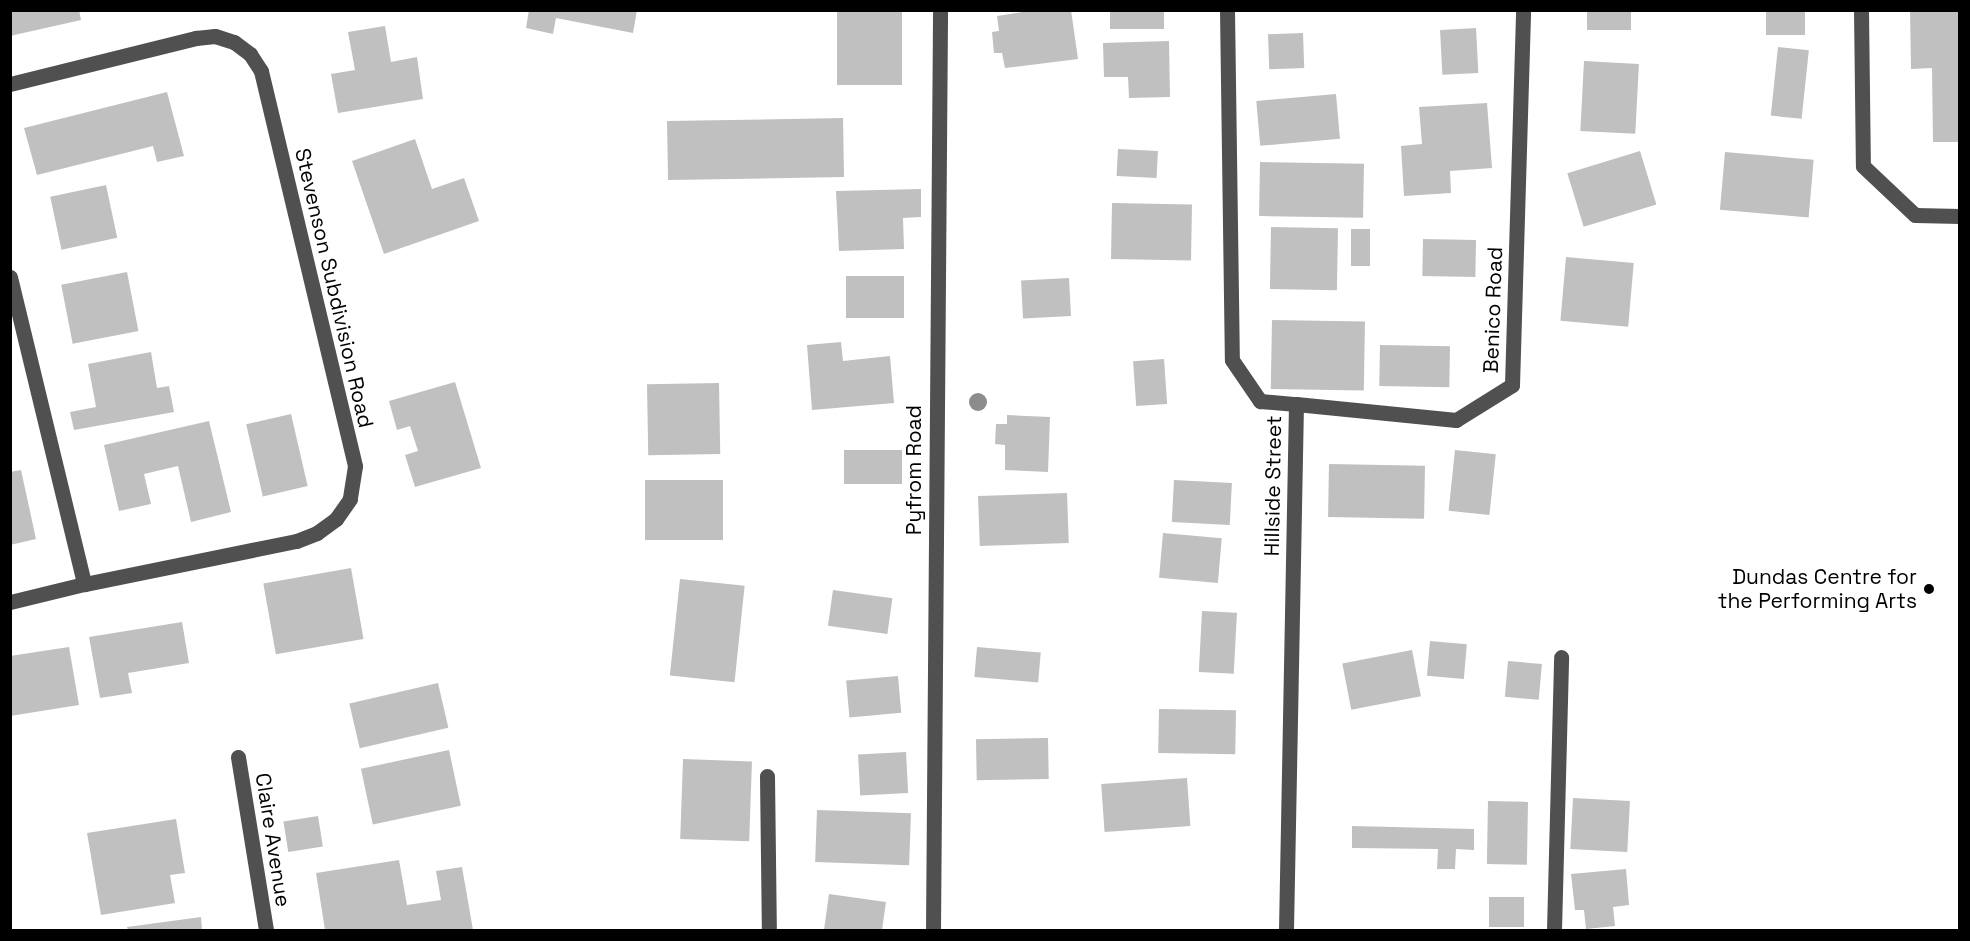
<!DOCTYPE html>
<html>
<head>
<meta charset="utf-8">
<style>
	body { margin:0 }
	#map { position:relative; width:1970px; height:941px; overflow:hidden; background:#fff; font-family:"Space Grotesk",sans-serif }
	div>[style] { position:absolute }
	.building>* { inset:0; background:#c0c0c0; transform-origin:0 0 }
	.minor>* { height:15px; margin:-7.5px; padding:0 7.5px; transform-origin:7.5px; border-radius:7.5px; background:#505050 }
	.trees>* { width:18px; height:18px; margin:-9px; border-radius:50%; background:#8c8c8c }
	.dots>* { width:16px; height:16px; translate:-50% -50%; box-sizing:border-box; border:3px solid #fff; border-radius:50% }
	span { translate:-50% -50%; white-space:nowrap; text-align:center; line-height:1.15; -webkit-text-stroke:5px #fff; paint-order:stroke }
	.street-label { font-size:21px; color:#000 }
	.poi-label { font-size:21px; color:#000 }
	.right { translate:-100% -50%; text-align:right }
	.frame { position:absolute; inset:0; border:12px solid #000; pointer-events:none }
</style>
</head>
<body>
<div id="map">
	<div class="building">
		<div style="clip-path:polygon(10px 10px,79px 10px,81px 20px,10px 36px)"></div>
		<div style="clip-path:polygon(529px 10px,637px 10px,633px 33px,556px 18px,553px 34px,526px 28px)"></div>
		<div style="left:837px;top:10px;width:65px;height:75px"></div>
		<div style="clip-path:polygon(1036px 10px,1071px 10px,1078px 59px,1005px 68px,1002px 53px,994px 53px,992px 32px,999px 31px,997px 16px)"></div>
		<div style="left:1110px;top:10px;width:54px;height:19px"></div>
		<div style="left:1587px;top:10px;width:44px;height:20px"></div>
		<div style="left:1766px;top:10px;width:39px;height:25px"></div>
		<div style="clip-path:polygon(1910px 10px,1960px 10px,1960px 142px,1933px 142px,1932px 68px,1911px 69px)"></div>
		<div style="clip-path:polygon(385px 26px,391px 62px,417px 57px,423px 99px,338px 113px,331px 74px,355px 70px,348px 32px)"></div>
		<div style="left:1476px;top:28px;width:45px;height:36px;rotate:87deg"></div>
		<div style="left:1303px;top:33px;width:35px;height:35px;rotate:88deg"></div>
		<div style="clip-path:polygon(1169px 41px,1170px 97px,1129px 98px,1128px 77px,1104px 77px,1103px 43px)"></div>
		<div style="left:1778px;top:47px;width:31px;height:69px;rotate:6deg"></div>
		<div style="left:1584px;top:61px;width:55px;height:70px;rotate:3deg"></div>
		<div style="clip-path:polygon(167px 92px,184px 156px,157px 162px,153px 146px,37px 175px,24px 128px)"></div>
		<div style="left:1336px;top:94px;width:45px;height:80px;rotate:85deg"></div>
		<div style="clip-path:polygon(1487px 103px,1492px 168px,1450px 171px,1451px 193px,1404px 196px,1401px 146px,1422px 144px,1419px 107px)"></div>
		<div style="left:843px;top:118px;width:59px;height:176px;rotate:89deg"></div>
		<div style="clip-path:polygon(415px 139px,432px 189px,464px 178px,479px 221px,384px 254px,352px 161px)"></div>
		<div style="left:1118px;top:149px;width:40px;height:27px;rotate:3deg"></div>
		<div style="left:1640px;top:151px;width:56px;height:76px;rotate:73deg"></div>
		<div style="left:1725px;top:152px;width:89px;height:58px;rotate:5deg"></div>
		<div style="left:1260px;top:162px;width:104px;height:54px;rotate:1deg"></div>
		<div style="left:106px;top:185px;width:54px;height:57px;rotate:78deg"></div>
		<div style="clip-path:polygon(921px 189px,921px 217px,903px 218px,904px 249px,839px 251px,836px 191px)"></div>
		<div style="left:1112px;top:203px;width:80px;height:56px;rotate:1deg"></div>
		<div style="left:1271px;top:227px;width:67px;height:62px;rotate:1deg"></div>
		<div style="left:1351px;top:229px;width:19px;height:37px"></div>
		<div style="left:1423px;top:239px;width:53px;height:37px;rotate:1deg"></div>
		<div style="left:1566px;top:257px;width:68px;height:64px;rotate:5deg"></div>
		<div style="left:127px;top:272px;width:60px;height:67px;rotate:79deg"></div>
		<div style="left:846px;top:276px;width:58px;height:42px"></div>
		<div style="left:1069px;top:278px;width:38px;height:48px;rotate:87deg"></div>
		<div style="left:1272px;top:320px;width:93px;height:69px;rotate:1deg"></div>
		<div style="clip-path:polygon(841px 342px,843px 361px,890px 356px,894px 403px,812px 410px,807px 345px)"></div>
		<div style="left:1380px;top:345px;width:70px;height:41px;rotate:1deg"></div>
		<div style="clip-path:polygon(151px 352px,157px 388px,169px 386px,174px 412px,74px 430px,70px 412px,96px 407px,88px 364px)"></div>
		<div style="left:1164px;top:359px;width:45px;height:31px;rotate:86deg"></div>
		<div style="clip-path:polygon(455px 382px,481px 468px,415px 487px,405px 455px,418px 451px,410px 426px,397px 430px,389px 401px)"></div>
		<div style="left:719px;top:383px;width:71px;height:72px;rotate:89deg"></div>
		<div style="left:291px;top:414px;width:74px;height:46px;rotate:77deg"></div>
		<div style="clip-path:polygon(1007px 415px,1050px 417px,1048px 472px,1005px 470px,1005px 445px,995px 444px,996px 424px,1007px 424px)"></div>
		<div style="clip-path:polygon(209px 421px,231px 512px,191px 522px,178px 466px,144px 474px,151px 504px,119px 511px,104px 445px)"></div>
		<div style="left:844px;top:450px;width:58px;height:34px"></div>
		<div style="left:1455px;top:450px;width:41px;height:61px;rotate:6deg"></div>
		<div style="left:1329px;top:464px;width:96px;height:53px;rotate:1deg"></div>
		<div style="clip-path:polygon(21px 470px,36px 539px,10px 545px,10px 472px)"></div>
		<div style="left:645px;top:480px;width:78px;height:60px"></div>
		<div style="left:1174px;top:480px;width:58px;height:42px;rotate:3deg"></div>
		<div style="left:1067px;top:493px;width:50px;height:89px;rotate:88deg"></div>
		<div style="left:1163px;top:533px;width:59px;height:45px;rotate:5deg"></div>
		<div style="left:351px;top:568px;width:72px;height:89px;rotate:80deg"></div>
		<div style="left:680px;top:579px;width:65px;height:97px;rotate:6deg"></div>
		<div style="left:833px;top:590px;width:60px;height:36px;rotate:8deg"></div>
		<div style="left:1202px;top:611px;width:35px;height:61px;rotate:3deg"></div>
		<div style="clip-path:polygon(182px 622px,189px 663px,128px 673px,132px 693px,100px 698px,89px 637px)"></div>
		<div style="left:1430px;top:641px;width:37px;height:35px;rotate:5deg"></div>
		<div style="clip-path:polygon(69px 647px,79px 705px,10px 716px,10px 656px)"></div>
		<div style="left:977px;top:647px;width:64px;height:30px;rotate:5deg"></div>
		<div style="left:1412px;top:650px;width:47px;height:71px;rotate:79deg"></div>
		<div style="left:1508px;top:661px;width:34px;height:36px;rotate:5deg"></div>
		<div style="left:898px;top:676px;width:37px;height:52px;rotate:85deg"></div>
		<div style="left:438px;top:683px;width:46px;height:91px;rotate:77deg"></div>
		<div style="left:1159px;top:709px;width:77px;height:44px;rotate:1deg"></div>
		<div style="left:1048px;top:738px;width:41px;height:72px;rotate:89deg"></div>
		<div style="left:449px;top:750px;width:57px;height:90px;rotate:78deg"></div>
		<div style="left:906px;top:752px;width:41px;height:48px;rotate:87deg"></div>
		<div style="left:683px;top:759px;width:69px;height:80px;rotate:2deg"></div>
		<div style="left:1187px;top:778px;width:48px;height:86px;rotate:86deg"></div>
		<div style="left:1573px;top:798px;width:57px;height:51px;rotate:3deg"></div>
		<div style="left:1488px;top:801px;width:40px;height:63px;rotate:1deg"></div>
		<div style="left:817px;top:810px;width:94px;height:52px;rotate:2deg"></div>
		<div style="left:318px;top:816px;width:31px;height:35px;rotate:81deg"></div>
		<div style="clip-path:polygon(176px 819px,185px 873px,170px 875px,175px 903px,101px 915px,87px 833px)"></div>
		<div style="clip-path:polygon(1352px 826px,1474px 829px,1474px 850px,1456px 849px,1455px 869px,1437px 869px,1438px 849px,1352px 848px)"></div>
		<div style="clip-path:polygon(399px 860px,407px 905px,441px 900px,436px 871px,462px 867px,473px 930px,325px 930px,316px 873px)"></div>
		<div style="clip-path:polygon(1626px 869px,1629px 905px,1613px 907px,1615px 926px,1586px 929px,1584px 910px,1575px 910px,1571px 874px)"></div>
		<div style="clip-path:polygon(829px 894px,886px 902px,882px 930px,824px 930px)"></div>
		<div style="left:1489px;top:897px;width:35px;height:30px"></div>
		<div style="clip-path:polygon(201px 917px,202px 930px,128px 930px,127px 927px)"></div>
	</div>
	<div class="minor">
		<div style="left:1227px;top:10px;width:350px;rotate:89.2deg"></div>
		<div style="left:1232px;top:360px;width:50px;rotate:55.7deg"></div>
		<div style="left:1260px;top:401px;width:36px;rotate:5deg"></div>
		<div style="left:1296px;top:404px;width:526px;rotate:91.09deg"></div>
		<div style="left:1861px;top:10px;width:156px;rotate:89.3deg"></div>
		<div style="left:1863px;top:166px;width:71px;rotate:43.3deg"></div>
		<div style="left:1915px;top:215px;width:45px;rotate:1.3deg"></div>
		<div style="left:10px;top:84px;width:192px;rotate:-13.9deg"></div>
		<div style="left:196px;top:38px;width:19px;rotate:-6deg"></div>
		<div style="left:215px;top:36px;width:20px;rotate:18deg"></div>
		<div style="left:234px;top:42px;width:20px;rotate:37deg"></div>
		<div style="left:250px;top:54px;width:20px;rotate:57deg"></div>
		<div style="left:261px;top:71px;width:406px;rotate:76.6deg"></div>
		<div style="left:355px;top:466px;width:33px;rotate:99deg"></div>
		<div style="left:350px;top:499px;width:24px;rotate:125deg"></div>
		<div style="left:336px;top:519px;width:24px;rotate:144deg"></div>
		<div style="left:317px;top:533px;width:22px;rotate:159deg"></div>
		<div style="left:296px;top:541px;width:216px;rotate:168.5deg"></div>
		<div style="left:84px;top:584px;width:76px;rotate:166.3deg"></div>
		<div style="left:10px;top:277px;width:316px;rotate:76.4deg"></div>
		<div style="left:1296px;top:404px;width:161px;rotate:5.7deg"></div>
		<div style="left:1456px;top:420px;width:66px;rotate:-32deg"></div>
		<div style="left:1512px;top:385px;width:375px;rotate:-88.3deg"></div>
		<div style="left:238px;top:757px;width:175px;rotate:80.8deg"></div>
		<div style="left:767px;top:776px;width:154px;rotate:89.3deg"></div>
		<div style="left:933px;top:930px;width:920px;rotate:-89.56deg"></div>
		<div style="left:1554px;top:930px;width:273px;rotate:-88.5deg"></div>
	</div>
	<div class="trees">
		<div style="left:978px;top:402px"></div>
	</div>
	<div class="dots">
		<div style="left:1929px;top:589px;background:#000"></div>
	</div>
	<div class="street-label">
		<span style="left:334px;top:288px;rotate:77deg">Stevenson Subdivision Road</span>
		<span style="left:1493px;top:310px;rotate:-88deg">Benico Road</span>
		<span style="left:914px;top:470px;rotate:-90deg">Pyfrom Road</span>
		<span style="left:1273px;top:486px;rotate:-89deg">Hillside Street</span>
		<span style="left:273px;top:840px;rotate:81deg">Claire Avenue</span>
	</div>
	<div class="poi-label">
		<span class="right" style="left:1917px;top:589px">Dundas Centre for<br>the Performing Arts</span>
	</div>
	<div class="frame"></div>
</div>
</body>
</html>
